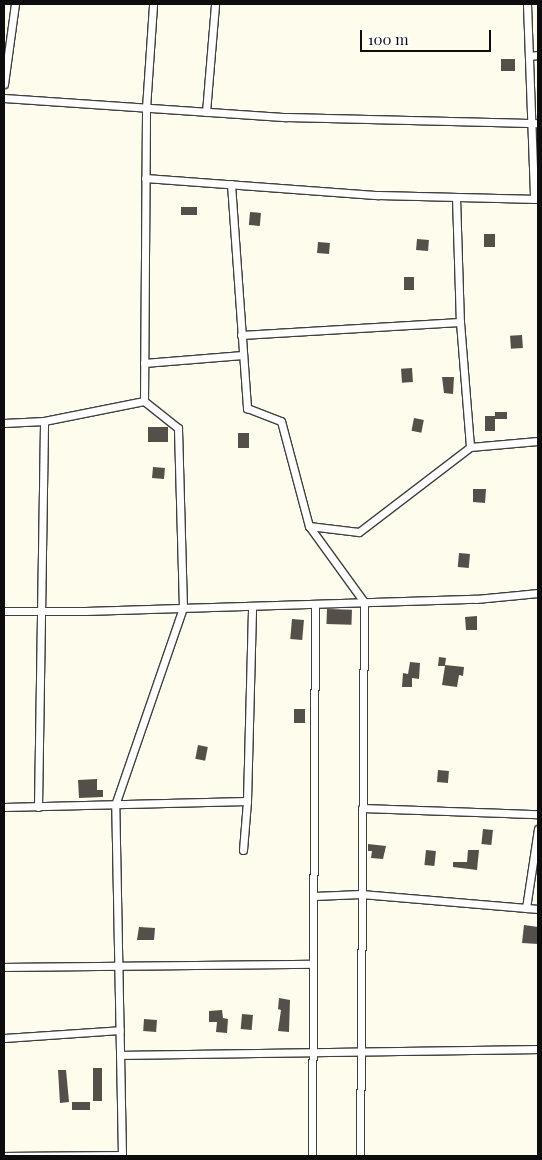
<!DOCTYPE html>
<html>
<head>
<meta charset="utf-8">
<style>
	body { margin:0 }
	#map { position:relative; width:542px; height:1160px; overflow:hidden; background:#fefced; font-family:"Playfair Display",serif }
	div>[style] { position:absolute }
	.building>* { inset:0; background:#554f4a; transform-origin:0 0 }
	.roads { filter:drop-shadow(1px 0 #404040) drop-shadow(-1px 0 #404040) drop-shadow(0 1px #404040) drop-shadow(0 -1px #404040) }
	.street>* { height:7px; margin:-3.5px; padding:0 3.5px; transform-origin:3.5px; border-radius:3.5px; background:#fff }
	span { translate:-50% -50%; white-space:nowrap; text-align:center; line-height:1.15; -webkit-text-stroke:5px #fff; paint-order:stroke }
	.frame { position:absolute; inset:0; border:5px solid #0d0d0d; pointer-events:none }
	.scale { position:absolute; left:360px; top:30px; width:131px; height:22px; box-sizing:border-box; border:2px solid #0d0d0d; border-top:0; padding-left:6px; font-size:15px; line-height:18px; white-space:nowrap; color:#0d0d0d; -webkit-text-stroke:4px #fff; paint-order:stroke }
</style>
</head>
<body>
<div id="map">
	<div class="building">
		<div style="left:501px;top:59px;width:14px;height:12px"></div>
		<div style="left:197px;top:207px;width:8px;height:16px;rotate:90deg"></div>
		<div style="left:250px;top:212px;width:11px;height:13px;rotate:5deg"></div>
		<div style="left:484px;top:234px;width:11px;height:13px"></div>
		<div style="left:417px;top:239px;width:12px;height:11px;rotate:5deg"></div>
		<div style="left:318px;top:242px;width:12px;height:11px;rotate:5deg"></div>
		<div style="left:404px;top:277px;width:10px;height:13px"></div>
		<div style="left:522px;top:335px;width:13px;height:12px;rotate:86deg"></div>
		<div style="left:412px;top:368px;width:14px;height:11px;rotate:86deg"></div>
		<div style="clip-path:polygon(442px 377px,454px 377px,453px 394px,444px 393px)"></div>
		<div style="clip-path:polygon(495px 412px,507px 412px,507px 419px,495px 419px,495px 431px,485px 431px,485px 416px,495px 416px)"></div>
		<div style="left:414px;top:418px;width:10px;height:13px;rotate:11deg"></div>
		<div style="left:148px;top:427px;width:20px;height:15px"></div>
		<div style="left:238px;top:433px;width:11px;height:15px"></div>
		<div style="left:153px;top:467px;width:12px;height:11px;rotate:5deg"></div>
		<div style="clip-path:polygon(473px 489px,486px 489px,485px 503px,473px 502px)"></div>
		<div style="left:459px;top:553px;width:11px;height:14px;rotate:5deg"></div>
		<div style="left:327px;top:609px;width:25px;height:15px;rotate:2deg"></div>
		<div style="clip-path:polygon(477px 616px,477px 630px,466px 630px,465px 617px)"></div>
		<div style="left:292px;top:619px;width:12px;height:20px;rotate:5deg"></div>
		<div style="clip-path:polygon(439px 657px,446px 658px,445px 665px,464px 667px,463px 676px,459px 675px,457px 687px,442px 685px,445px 666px,438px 666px)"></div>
		<div style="clip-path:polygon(410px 662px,420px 663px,419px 679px,412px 678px,412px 687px,402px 687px,403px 673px,408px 674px)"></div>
		<div style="left:294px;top:709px;width:11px;height:14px"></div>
		<div style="left:198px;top:745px;width:10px;height:14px;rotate:11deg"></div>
		<div style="left:438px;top:770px;width:11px;height:12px;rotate:5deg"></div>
		<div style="clip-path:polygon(97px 779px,97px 790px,103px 790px,103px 797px,79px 798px,78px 780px)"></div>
		<div style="left:483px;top:829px;width:10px;height:15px;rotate:6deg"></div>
		<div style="clip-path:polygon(368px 844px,386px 846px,383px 859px,371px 858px,372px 851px,368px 851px)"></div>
		<div style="left:426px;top:850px;width:10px;height:15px;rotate:6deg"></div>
		<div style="clip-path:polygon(468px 850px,479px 850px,477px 870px,453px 867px,453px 862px,467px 862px)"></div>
		<div style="clip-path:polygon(524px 925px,538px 927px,538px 944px,522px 943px)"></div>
		<div style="clip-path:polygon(139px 927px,155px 928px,154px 940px,137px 940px)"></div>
		<div style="clip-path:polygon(279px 998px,290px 1000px,289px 1032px,278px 1031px,281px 1010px,278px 1009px)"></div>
		<div style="clip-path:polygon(222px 1010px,223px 1018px,228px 1019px,227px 1033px,216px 1032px,217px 1022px,209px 1022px,209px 1011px)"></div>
		<div style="left:242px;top:1014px;width:11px;height:15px;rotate:5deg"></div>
		<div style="left:144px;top:1019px;width:13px;height:12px;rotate:4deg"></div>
		<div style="left:93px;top:1068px;width:9px;height:33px"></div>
		<div style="clip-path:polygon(58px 1070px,66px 1070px,69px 1102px,60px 1103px)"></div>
		<div style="left:72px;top:1102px;width:18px;height:8px"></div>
	</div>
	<div class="roads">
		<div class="street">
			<div style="left:527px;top:4px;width:195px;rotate:87.9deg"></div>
			<div style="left:529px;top:56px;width:9px;rotate:-6deg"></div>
			<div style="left:4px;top:84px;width:81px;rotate:-82.2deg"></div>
			<div style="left:4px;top:98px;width:283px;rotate:3.9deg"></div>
			<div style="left:286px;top:117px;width:252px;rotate:1.4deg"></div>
			<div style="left:206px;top:112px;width:108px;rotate:-85.2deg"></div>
			<div style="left:145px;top:178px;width:234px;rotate:4.2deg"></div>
			<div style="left:378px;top:195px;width:160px;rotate:1.4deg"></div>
			<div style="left:231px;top:184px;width:225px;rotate:85.9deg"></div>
			<div style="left:247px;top:408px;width:36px;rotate:21deg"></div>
			<div style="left:281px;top:421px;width:109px;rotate:75.1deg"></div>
			<div style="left:309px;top:526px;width:94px;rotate:54.1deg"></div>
			<div style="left:364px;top:602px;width:554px;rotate:90.41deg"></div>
			<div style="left:456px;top:197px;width:125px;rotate:88.2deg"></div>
			<div style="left:460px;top:322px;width:125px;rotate:85.4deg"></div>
			<div style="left:241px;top:335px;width:219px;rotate:-3.4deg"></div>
			<div style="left:144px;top:363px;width:99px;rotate:-4.6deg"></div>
			<div style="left:4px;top:423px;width:40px;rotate:-2.9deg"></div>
			<div style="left:44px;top:421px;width:102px;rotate:-11.3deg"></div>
			<div style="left:309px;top:526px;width:50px;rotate:6.8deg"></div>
			<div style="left:359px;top:532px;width:140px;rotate:-37.4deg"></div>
			<div style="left:470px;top:447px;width:68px;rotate:-5deg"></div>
			<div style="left:4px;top:611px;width:81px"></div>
			<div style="left:85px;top:611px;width:391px;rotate:-1.8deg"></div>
			<div style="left:476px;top:599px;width:62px;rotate:-5.5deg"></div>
			<div style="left:4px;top:807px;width:243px;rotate:-1.4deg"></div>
			<div style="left:38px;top:807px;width:386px;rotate:-89.1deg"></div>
			<div style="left:362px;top:808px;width:176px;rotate:2deg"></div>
			<div style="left:243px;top:850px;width:49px;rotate:-85.3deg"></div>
			<div style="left:247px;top:801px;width:195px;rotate:-88.5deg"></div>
			<div style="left:314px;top:896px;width:47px;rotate:-2.4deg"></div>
			<div style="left:361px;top:894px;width:178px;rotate:4.8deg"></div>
			<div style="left:526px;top:908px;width:80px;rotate:-81.4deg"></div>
			<div style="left:4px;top:967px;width:309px;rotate:-0.6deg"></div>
			<div style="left:4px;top:1038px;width:116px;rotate:-3.9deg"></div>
			<div style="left:120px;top:1055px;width:418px;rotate:-0.8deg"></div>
			<div style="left:4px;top:1156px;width:118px;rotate:-0.5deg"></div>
			<div style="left:122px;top:1156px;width:351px;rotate:-91.1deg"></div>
			<div style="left:115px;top:805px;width:208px;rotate:-71deg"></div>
			<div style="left:183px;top:608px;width:180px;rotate:-91.6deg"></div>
			<div style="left:178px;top:428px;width:43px;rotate:-141.5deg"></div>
			<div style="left:144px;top:401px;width:293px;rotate:-89.6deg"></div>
			<div style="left:146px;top:108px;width:104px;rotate:-86.1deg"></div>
			<div style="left:312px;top:1156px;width:552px;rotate:-89.69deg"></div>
		</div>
	</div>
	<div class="frame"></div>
	<div class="scale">100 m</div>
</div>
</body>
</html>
